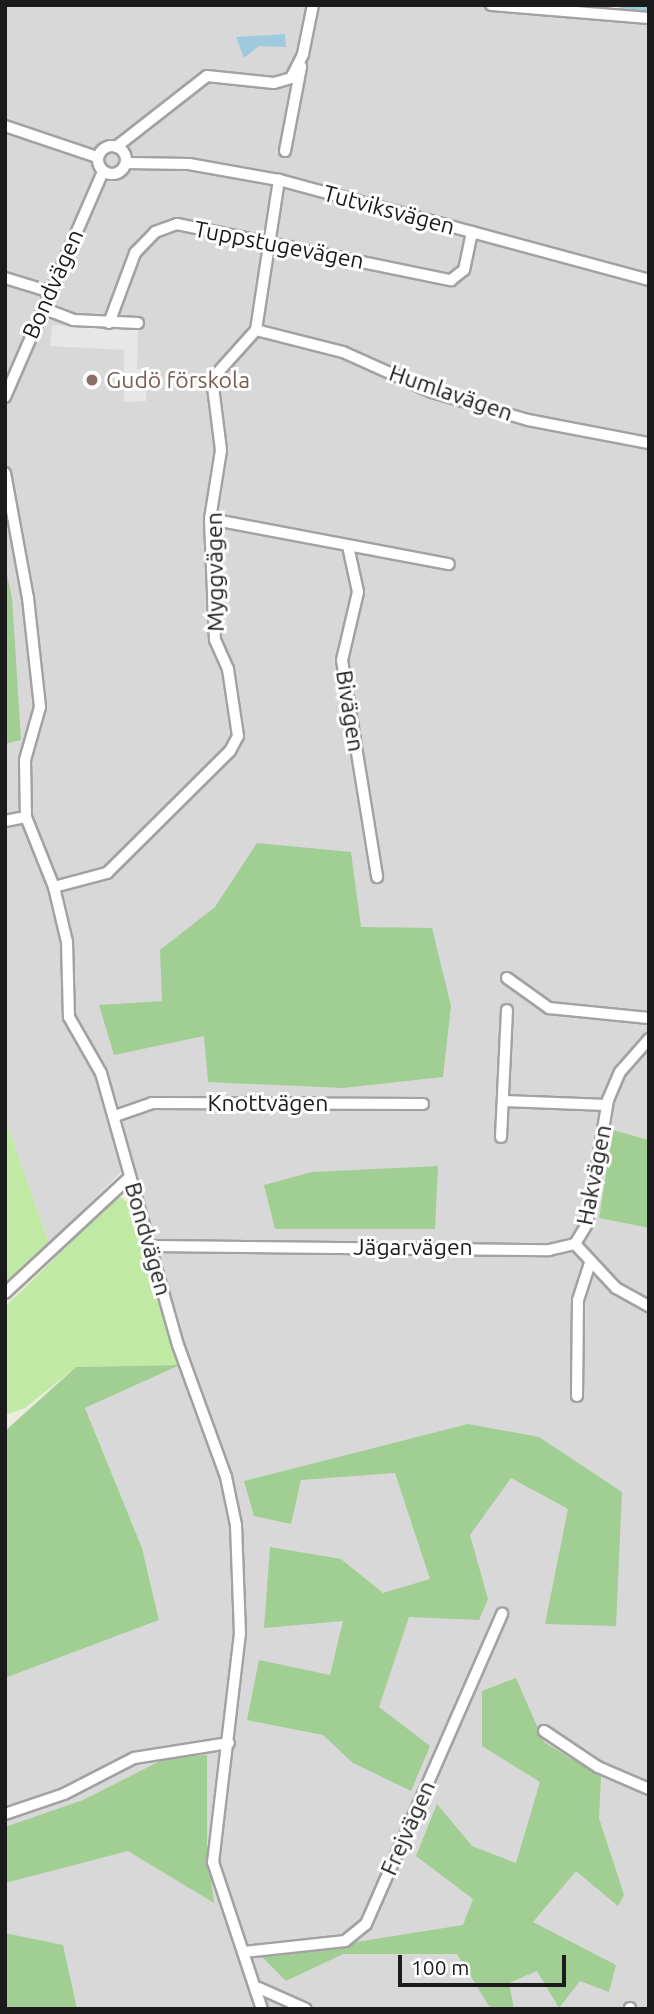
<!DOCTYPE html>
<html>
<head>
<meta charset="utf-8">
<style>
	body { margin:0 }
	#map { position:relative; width:654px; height:2014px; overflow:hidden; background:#edeae0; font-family:Ubuntu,sans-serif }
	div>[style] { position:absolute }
	.residential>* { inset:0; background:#d9d8d8 }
	.grass>* { inset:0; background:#c0eaa3 }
	.forest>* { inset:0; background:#a0ce93 }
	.parking>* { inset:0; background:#e7e7e7 }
	.water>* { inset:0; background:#9ecadd }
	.river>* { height:21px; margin:-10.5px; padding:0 10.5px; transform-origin:10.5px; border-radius:10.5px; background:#9ecadd }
	.roads { filter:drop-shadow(2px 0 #a2a2a2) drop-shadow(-2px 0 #a2a2a2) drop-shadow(0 2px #a2a2a2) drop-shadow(0 -2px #a2a2a2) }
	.minor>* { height:10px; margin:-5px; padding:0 5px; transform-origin:5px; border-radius:5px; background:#fff }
	.minor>.ring { margin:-5px; padding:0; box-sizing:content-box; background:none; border:10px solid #fff; border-radius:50% }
	.dots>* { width:19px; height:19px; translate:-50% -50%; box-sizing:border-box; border:4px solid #fff; border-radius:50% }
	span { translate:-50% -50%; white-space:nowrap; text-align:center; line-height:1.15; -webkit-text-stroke:6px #fff; paint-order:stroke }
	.street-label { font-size:23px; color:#1b1b1b }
	.education-label { font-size:23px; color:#785e54 }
	.left { translate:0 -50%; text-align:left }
	.frame { position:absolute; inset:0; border:7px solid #1b1b1b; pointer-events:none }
	.scale { position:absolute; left:398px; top:1955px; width:168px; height:32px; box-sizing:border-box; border:4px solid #1b1b1b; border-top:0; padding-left:9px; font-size:21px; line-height:24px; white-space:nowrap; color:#1b1b1b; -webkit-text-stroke:5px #fff; paint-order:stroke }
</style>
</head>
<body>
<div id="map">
	<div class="residential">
		<div style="clip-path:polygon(5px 5px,554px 5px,649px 13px,649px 1140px,613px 1130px,599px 1218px,649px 1228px,649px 2009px,77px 2009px,63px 1946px,5px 1933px,5px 1678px,159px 1620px,142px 1548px,85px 1408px,180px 1365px,126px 1167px,49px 1244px,5px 1118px)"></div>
	</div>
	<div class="grass">
		<div style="clip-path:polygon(5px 1118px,49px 1244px,5px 1284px)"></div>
		<div style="clip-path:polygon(118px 1196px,133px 1206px,180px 1365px,76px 1367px,25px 1408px,5px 1415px,5px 1307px)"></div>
	</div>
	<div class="forest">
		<div style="clip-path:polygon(5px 565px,12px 598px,21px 740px,5px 744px)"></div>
		<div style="clip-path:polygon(257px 843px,351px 852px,361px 927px,432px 928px,451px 1006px,443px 1077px,343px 1088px,208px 1082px,204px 1036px,114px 1055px,99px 1005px,162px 1001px,160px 950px,215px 907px)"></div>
		<div style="clip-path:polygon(613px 1130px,649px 1140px,649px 1228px,599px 1218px)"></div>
		<div style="clip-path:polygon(438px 1166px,435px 1229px,275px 1229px,264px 1185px,312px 1172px)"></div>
		<div style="clip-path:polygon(180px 1365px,85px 1408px,142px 1548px,159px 1620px,5px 1678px,5px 1431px,76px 1367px)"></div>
		<div style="clip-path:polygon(468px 1424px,539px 1437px,622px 1492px,616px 1626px,545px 1624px,568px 1509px,511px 1478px,470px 1535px,488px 1599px,479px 1620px,409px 1617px,379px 1707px,430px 1746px,411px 1791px,353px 1763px,323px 1735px,247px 1720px,259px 1660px,330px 1675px,343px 1621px,264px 1628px,270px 1547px,341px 1559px,383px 1593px,430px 1579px,395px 1473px,301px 1480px,291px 1524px,254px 1516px,244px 1481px)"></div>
		<div style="clip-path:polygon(516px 1678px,544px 1742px,601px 1777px,599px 1818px,624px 1895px,618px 1906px,576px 1871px,533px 1922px,616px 1965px,609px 1992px,580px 1981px,559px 2008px,537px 1971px,509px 1983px,514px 2009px,497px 2009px,489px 2006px,457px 1954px,343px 1954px,286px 1981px,262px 1957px,463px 1925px,473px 1899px,416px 1856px,437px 1804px,472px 1846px,516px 1863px,540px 1782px,482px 1746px,482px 1691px)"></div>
		<div style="clip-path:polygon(207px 1755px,207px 1848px,214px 1903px,128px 1851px,5px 1883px,5px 1827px,83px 1800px,166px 1758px)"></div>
		<div style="clip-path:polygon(5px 1933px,63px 1945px,77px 2009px,5px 2009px)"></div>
	</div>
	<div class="parking">
		<div style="clip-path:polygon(52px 325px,138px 329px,137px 369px,146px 370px,146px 401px,124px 402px,124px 350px,50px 346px)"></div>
	</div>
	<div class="water">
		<div style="clip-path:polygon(285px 34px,286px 47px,259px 46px,244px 58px,236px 37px)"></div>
	</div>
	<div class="river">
		<div style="left:630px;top:5px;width:19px;rotate:6deg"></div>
	</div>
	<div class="roads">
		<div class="minor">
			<div style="left:491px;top:5px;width:159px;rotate:4.7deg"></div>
			<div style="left:5px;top:126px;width:97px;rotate:18.6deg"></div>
			<div class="ring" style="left:98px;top:146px;width:18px;height:18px"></div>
			<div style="left:116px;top:147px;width:115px;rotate:-38deg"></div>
			<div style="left:207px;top:76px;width:67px;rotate:6deg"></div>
			<div style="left:274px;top:83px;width:18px;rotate:-16deg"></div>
			<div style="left:291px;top:78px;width:27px;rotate:-63deg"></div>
			<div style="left:303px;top:54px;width:50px;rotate:-78.5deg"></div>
			<div style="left:285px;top:151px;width:86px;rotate:-79.2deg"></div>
			<div style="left:126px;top:163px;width:63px;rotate:0.9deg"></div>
			<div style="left:189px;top:164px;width:91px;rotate:10.1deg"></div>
			<div style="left:279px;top:180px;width:383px;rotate:15.1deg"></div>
			<div style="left:5px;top:278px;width:48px;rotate:16.9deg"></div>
			<div style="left:45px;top:309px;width:30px;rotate:21deg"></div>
			<div style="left:73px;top:320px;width:65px;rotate:2.6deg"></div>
			<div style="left:109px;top:323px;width:75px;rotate:-69.6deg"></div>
			<div style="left:135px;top:253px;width:29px;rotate:-46deg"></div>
			<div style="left:155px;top:232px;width:23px;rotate:-20deg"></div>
			<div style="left:177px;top:224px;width:280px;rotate:11.6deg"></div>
			<div style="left:451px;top:280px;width:16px;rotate:-38deg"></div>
			<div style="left:464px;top:270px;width:39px;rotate:-78deg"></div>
			<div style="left:256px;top:330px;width:90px;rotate:14.2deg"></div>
			<div style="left:343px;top:352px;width:98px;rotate:24.2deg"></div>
			<div style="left:432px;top:392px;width:100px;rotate:16.3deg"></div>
			<div style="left:528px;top:420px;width:123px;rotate:10.8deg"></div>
			<div style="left:5px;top:397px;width:245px;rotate:-66.5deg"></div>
			<div style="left:5px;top:473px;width:127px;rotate:79.6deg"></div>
			<div style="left:28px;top:598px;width:110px;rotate:83.7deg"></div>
			<div style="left:40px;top:707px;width:55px;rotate:105.8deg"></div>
			<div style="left:25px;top:760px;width:57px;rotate:89deg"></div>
			<div style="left:26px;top:817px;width:75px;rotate:68.2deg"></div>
			<div style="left:54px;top:887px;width:57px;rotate:76.7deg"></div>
			<div style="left:67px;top:942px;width:75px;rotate:88.5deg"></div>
			<div style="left:69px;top:1017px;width:64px;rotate:60.3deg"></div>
			<div style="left:101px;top:1073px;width:283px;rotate:74.2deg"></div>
			<div style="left:178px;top:1345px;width:140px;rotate:70deg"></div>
			<div style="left:226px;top:1477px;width:49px;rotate:78.2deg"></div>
			<div style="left:236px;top:1525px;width:108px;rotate:87.9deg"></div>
			<div style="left:240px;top:1633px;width:231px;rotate:96.7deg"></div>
			<div style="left:213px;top:1862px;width:155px;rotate:71.6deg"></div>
			<div style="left:210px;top:519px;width:243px;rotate:10.7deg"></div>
			<div style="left:348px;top:546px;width:47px;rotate:77.7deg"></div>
			<div style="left:358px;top:592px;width:70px;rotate:103.2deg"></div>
			<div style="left:342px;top:660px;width:220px;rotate:80.8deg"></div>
			<div style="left:5px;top:821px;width:21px;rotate:-11deg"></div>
			<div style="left:54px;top:887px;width:55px;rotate:-14.8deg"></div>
			<div style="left:107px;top:873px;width:173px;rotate:-44.8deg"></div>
			<div style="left:230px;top:751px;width:17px;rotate:-62deg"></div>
			<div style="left:238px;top:736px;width:68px;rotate:-98.5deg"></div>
			<div style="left:228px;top:669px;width:32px;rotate:-114deg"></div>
			<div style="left:215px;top:640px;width:121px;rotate:-92.4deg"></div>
			<div style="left:210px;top:519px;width:70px;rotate:-80.9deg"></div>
			<div style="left:221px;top:450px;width:72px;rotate:-97.2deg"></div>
			<div style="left:212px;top:379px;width:66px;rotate:-48.1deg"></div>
			<div style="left:256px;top:330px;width:152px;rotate:-81.3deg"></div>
			<div style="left:507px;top:978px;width:52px;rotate:35.5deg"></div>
			<div style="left:549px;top:1008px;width:100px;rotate:5.7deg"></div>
			<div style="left:504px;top:1101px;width:103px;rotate:2.2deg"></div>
			<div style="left:115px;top:1116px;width:39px;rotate:-19deg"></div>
			<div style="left:152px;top:1103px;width:271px;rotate:0.2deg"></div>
			<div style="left:501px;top:1137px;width:127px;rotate:-87.3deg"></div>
			<div style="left:575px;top:1244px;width:23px;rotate:-59deg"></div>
			<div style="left:587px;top:1224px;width:126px;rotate:-80.4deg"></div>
			<div style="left:608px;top:1100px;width:30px;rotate:-67deg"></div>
			<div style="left:620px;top:1072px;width:44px;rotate:-48.7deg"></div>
			<div style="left:152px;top:1246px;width:397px;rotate:0.6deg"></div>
			<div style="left:549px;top:1250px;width:27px;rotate:-13deg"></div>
			<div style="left:575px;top:1244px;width:60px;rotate:47deg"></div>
			<div style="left:616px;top:1288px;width:38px;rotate:29deg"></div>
			<div style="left:5px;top:1293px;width:171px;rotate:-42.9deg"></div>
			<div style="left:577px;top:1396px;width:96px;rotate:-89.4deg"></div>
			<div style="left:578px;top:1300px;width:38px;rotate:-72deg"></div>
			<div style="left:544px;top:1731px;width:65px;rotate:33.7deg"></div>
			<div style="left:598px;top:1767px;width:56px;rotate:23.3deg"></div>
			<div style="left:5px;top:1814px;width:62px;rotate:-18.7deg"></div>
			<div style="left:64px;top:1794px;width:79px;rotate:-27.2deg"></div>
			<div style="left:134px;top:1758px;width:96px;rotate:-9deg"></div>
			<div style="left:244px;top:1952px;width:102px;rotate:-6.2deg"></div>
			<div style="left:345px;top:1941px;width:27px;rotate:-39deg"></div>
			<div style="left:366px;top:1924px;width:339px;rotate:-66.3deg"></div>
			<div style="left:259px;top:1988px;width:51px;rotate:24.1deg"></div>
			<div style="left:630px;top:2009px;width:1px;rotate:-90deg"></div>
		</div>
	</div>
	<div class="dots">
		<div style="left:92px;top:380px;background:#8d6e63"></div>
	</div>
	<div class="street-label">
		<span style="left:389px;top:210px;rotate:15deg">Tutviksvägen</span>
		<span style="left:279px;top:245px;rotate:11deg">Tuppstugevägen</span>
		<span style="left:53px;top:284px;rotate:-66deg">Bondvägen</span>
		<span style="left:451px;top:393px;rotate:19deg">Humlavägen</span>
		<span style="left:215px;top:572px;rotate:-91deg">Myggvägen</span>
		<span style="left:350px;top:711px;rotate:81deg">Bivägen</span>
		<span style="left:268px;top:1103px">Knottvägen</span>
		<span style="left:594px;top:1175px;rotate:-79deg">Hakvägen</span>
		<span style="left:148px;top:1239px;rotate:74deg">Bondvägen</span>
		<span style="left:413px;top:1247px">Jägarvägen</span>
		<span style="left:408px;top:1828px;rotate:-66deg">Frejvägen</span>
	</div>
	<div class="education-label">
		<span class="left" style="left:106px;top:380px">Gudö förskola</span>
	</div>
	<div class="frame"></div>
	<div class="scale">100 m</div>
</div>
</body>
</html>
